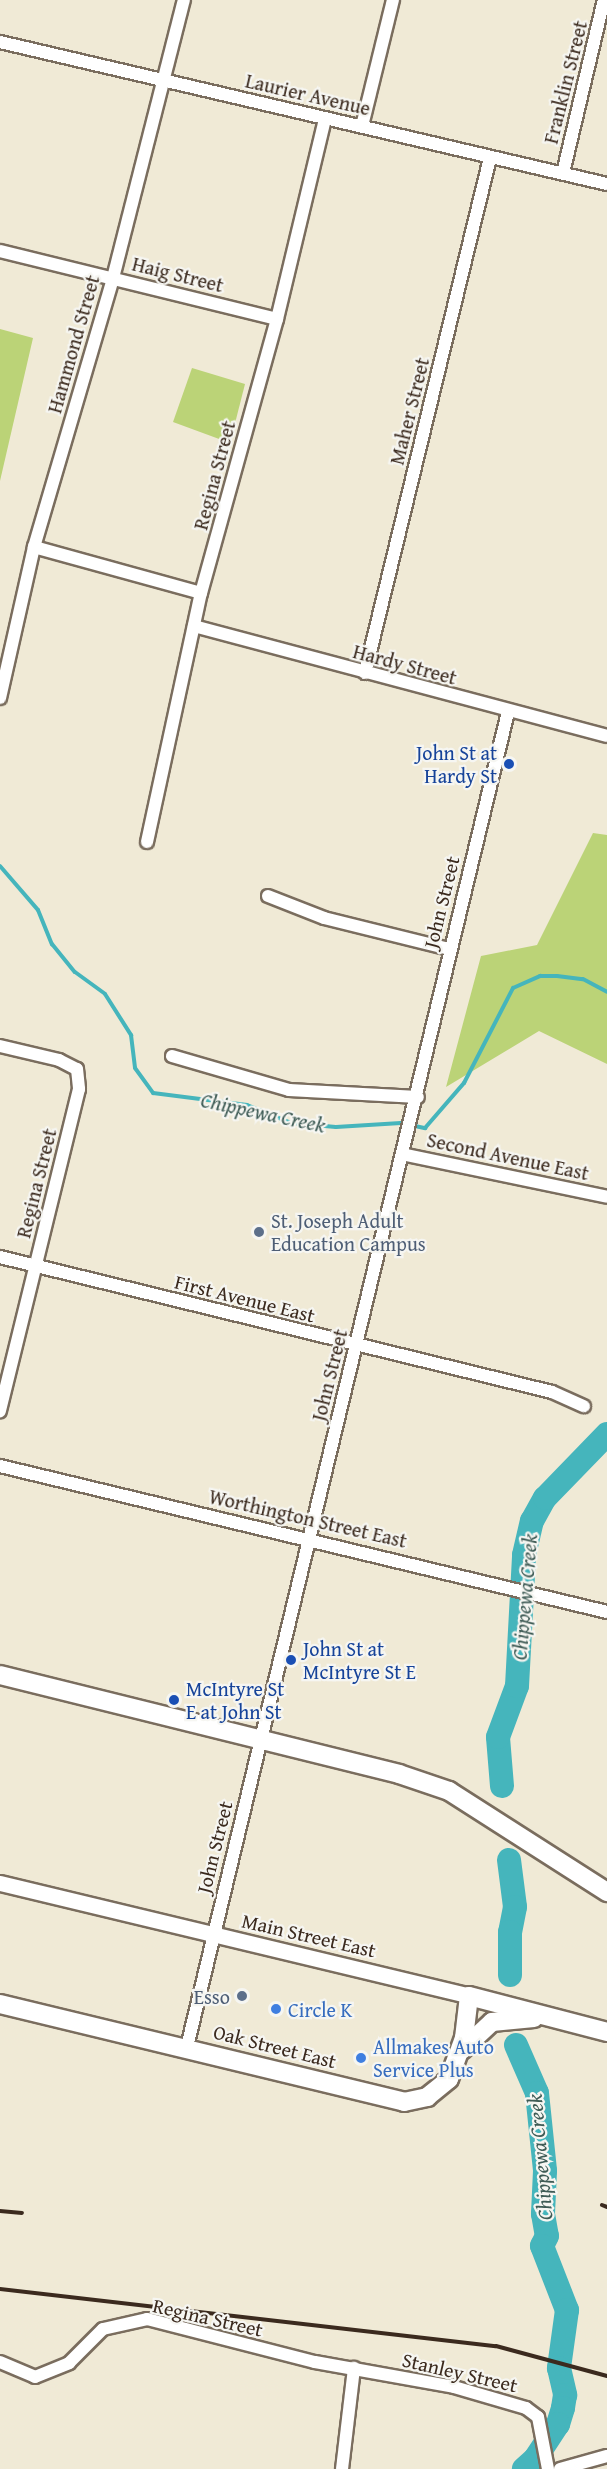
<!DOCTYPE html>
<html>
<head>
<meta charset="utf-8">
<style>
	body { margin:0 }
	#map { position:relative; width:607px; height:2469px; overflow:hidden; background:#f0ead6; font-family:"Gentium Book Plus",serif }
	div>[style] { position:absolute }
	.green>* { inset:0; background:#bbd377 }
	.stream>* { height:4px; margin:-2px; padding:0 2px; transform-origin:2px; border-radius:2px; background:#45b5bc }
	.river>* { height:24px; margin:-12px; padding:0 12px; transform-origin:12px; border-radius:12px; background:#45b5bc }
	.roads { filter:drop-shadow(2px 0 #7a6d5e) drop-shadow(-2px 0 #7a6d5e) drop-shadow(0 2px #7a6d5e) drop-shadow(0 -2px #7a6d5e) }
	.minor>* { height:12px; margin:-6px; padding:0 6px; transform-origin:6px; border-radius:6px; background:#fff }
	.tertiary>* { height:15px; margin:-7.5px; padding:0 7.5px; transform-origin:7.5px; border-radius:7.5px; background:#fff }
	.secondary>* { height:18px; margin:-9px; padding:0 9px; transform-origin:9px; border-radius:9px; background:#fff }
	.rail>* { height:4px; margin:-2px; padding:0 2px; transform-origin:2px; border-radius:2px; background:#3b2a1e }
	.dots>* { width:16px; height:16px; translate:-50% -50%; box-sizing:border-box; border:3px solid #f6f6f2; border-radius:50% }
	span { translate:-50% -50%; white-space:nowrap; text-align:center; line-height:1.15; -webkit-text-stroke:4.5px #f6f6f2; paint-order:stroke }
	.street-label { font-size:20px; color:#3b2a1e }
	.transit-label { font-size:20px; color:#164399 }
	.right { translate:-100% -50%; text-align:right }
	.left { translate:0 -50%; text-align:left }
	.service-label { font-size:20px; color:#4e5e75 }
	.shop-label { font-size:20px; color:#366cbe }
	.water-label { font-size:21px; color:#3e5b55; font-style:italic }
</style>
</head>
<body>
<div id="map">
	<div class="green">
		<div style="clip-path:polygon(0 329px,33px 338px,0 481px)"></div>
		<div style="clip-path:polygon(192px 368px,245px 384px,230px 443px,173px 422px)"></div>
		<div style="clip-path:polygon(593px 833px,607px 835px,607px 1064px,539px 1031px,446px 1087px,481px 956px,537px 945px)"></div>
	</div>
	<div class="stream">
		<div style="left:0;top:866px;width:58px;rotate:49.2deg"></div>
		<div style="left:38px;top:910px;width:37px;rotate:68deg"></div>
		<div style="left:52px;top:944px;width:36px;rotate:51deg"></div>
		<div style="left:75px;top:972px;width:37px;rotate:36deg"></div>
		<div style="left:105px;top:994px;width:49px;rotate:57.6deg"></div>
		<div style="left:131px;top:1035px;width:33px;rotate:83deg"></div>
		<div style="left:135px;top:1068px;width:31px;rotate:54deg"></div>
		<div style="left:153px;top:1093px;width:95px;rotate:7.3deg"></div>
		<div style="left:247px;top:1105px;width:48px;rotate:22.2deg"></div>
		<div style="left:291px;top:1123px;width:45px;rotate:5.1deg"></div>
		<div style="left:336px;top:1127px;width:65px;rotate:-3.5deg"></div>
		<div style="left:401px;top:1123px;width:25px;rotate:12deg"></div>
		<div style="left:425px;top:1128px;width:60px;rotate:-49.1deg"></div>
		<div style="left:464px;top:1083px;width:107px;rotate:-62.7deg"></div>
		<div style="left:513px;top:988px;width:30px;rotate:-24deg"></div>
		<div style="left:540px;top:976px;width:17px"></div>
		<div style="left:557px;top:976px;width:26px;rotate:7deg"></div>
		<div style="left:583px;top:979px;width:27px;rotate:28deg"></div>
	</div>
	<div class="river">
		<div style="left:502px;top:1786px;width:49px;rotate:-94.7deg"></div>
		<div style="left:498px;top:1737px;width:54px;rotate:-69.6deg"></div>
		<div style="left:517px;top:1686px;width:131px;rotate:-86.9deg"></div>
		<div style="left:524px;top:1555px;width:35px;rotate:-77deg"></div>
		<div style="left:532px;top:1521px;width:26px;rotate:-61deg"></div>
		<div style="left:545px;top:1498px;width:89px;rotate:-45.9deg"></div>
		<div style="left:509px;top:1860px;width:47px;rotate:82.7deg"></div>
		<div style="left:515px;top:1907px;width:25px;rotate:101deg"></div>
		<div style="left:510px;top:1932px;width:43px;rotate:90deg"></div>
		<div style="left:516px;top:2045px;width:52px;rotate:66.4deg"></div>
		<div style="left:537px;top:2093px;width:78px;rotate:84.1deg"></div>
		<div style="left:545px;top:2171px;width:43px;rotate:92.7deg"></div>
		<div style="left:543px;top:2214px;width:22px;rotate:80deg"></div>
		<div style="left:547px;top:2236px;width:11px;rotate:117deg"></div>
		<div style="left:542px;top:2246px;width:69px;rotate:68.7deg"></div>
		<div style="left:567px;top:2310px;width:59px;rotate:97.9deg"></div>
		<div style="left:559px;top:2368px;width:28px;rotate:77deg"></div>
		<div style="left:565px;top:2395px;width:13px;rotate:99deg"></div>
		<div style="left:563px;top:2408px;width:17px;rotate:107deg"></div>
		<div style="left:558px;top:2424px;width:42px;rotate:123.3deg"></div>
		<div style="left:535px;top:2459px;width:15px;rotate:138deg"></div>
	</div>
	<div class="roads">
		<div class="minor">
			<div style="left:0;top:42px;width:623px;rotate:13.17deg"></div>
			<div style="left:362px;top:126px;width:130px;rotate:-76.2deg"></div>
			<div style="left:563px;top:173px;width:178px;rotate:-76.7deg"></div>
			<div style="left:0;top:251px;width:285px;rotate:13.8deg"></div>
			<div style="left:34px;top:547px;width:173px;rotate:15.4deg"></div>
			<div style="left:194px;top:626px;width:427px;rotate:14.9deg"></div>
			<div style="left:365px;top:673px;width:530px;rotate:-76.36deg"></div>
			<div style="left:0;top:698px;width:155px;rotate:-77.3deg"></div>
			<div style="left:34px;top:547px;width:280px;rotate:-73.6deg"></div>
			<div style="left:113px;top:278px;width:287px;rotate:-75.7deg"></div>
			<div style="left:147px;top:842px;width:255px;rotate:-77.8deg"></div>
			<div style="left:201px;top:593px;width:284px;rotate:-74.5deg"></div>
			<div style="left:277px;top:319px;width:206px;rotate:-76.5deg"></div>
			<div style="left:268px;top:896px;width:60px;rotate:21.4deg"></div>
			<div style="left:324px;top:918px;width:129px;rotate:13.9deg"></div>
			<div style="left:0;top:1046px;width:61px;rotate:13.3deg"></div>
			<div style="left:59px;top:1060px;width:20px;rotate:27deg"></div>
			<div style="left:77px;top:1069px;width:20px;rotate:84deg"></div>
			<div style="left:79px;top:1089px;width:332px;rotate:103.8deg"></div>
			<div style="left:172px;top:1056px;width:122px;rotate:16.2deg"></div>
			<div style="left:289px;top:1090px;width:129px;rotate:3.1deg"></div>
			<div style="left:402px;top:1154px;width:209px;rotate:11.8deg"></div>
			<div style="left:0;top:1257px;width:568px;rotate:13.74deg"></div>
			<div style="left:552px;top:1392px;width:35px;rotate:24deg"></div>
			<div style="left:0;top:1466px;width:624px;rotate:13.52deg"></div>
			<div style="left:187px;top:2047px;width:1373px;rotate:-76.48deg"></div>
			<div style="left:0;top:2362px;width:38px;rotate:23deg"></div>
			<div style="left:35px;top:2377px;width:37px;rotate:-22deg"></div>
			<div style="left:69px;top:2363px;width:48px;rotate:-45deg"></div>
			<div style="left:103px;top:2329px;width:45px;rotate:-12.8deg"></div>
			<div style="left:147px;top:2319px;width:173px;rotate:14.4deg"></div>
			<div style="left:315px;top:2362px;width:141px;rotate:10.2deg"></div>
			<div style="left:454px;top:2387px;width:75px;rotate:16.3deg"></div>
			<div style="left:526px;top:2408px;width:15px;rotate:37deg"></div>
			<div style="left:538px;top:2417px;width:53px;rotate:79.1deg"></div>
			<div style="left:342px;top:2469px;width:102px;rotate:-83.2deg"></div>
			<div style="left:560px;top:2469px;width:49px;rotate:-15.5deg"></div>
		</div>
		<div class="tertiary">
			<div style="left:0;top:1883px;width:482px;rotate:13.5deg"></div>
		</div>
		<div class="secondary">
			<div style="left:0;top:1675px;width:411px;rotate:13.9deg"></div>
			<div style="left:399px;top:1774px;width:53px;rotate:18.8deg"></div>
			<div style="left:449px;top:1791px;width:188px;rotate:32.6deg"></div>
			<div style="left:0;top:2004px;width:416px;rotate:13.6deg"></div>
			<div style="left:404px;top:2102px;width:24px;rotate:-12deg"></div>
			<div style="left:427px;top:2097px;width:28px;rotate:-39deg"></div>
			<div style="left:449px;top:2079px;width:44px;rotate:-69.9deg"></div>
			<div style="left:464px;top:2038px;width:42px;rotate:-83.2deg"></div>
			<div style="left:469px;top:1996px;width:143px;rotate:14.6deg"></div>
			<div style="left:462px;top:2050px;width:41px;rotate:-43deg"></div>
			<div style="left:492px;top:2022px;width:42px;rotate:-5.4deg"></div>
		</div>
	</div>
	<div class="rail">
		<div style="left:602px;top:2205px;width:5px;rotate:22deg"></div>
		<div style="left:0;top:2211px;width:22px;rotate:5deg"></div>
		<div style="left:0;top:2289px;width:499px;rotate:6.6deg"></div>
		<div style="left:496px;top:2346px;width:115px;rotate:15.1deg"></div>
	</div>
	<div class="dots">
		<div style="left:509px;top:764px;background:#1a4fb4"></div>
		<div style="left:259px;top:1232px;background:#5c6f8a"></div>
		<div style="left:291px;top:1660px;background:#1a4fb4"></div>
		<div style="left:174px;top:1700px;background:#1a4fb4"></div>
		<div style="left:242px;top:1996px;background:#5c6f8a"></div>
		<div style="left:276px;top:2009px;background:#3f7fe0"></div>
		<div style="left:361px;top:2058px;background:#3f7fe0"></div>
	</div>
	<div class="street-label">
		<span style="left:565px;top:82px;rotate:-76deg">Franklin Street</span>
		<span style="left:308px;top:94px;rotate:13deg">Laurier Avenue</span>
		<span style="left:178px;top:274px;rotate:14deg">Haig Street</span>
		<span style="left:73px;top:344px;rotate:-74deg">Hammond Street</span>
		<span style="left:409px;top:411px;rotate:-76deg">Maher Street</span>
		<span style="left:214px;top:475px;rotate:-75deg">Regina Street</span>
		<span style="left:405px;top:664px;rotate:15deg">Hardy Street</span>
		<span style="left:441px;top:902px;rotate:-76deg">John Street</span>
		<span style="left:508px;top:1156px;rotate:12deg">Second Avenue East</span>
		<span style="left:36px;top:1183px;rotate:-76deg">Regina Street</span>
		<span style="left:245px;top:1298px;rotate:14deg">First Avenue East</span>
		<span style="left:329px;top:1375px;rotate:-76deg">John Street</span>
		<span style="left:308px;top:1518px;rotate:13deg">Worthington Street East</span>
		<span style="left:214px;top:1847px;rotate:-76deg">John Street</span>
		<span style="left:309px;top:1935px;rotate:13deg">Main Street East</span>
		<span style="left:275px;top:2046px;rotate:14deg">Oak Street East</span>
		<span style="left:208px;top:2317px;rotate:13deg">Regina Street</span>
		<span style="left:460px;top:2372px;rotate:13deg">Stanley Street</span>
	</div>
	<div class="transit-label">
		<span class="right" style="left:497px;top:764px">John St at<br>Hardy St</span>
		<span class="left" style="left:303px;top:1660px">John St at<br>McIntyre St E</span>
		<span class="left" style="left:186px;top:1700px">McIntyre St<br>E at John St</span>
	</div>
	<div class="service-label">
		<span class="left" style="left:271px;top:1232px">St. Joseph Adult<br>Education Campus</span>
		<span class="right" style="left:230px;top:1996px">Esso</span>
	</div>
	<div class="shop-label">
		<span class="left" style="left:288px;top:2009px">Circle K</span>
		<span class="left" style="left:373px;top:2058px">Allmakes Auto<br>Service Plus</span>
	</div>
	<div class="water-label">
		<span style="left:263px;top:1113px;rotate:12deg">Chippewa Creek</span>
		<span style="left:525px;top:1597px;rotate:-85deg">Chippewa Creek</span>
		<span style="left:540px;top:2157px;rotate:-95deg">Chippewa Creek</span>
	</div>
</div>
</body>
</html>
